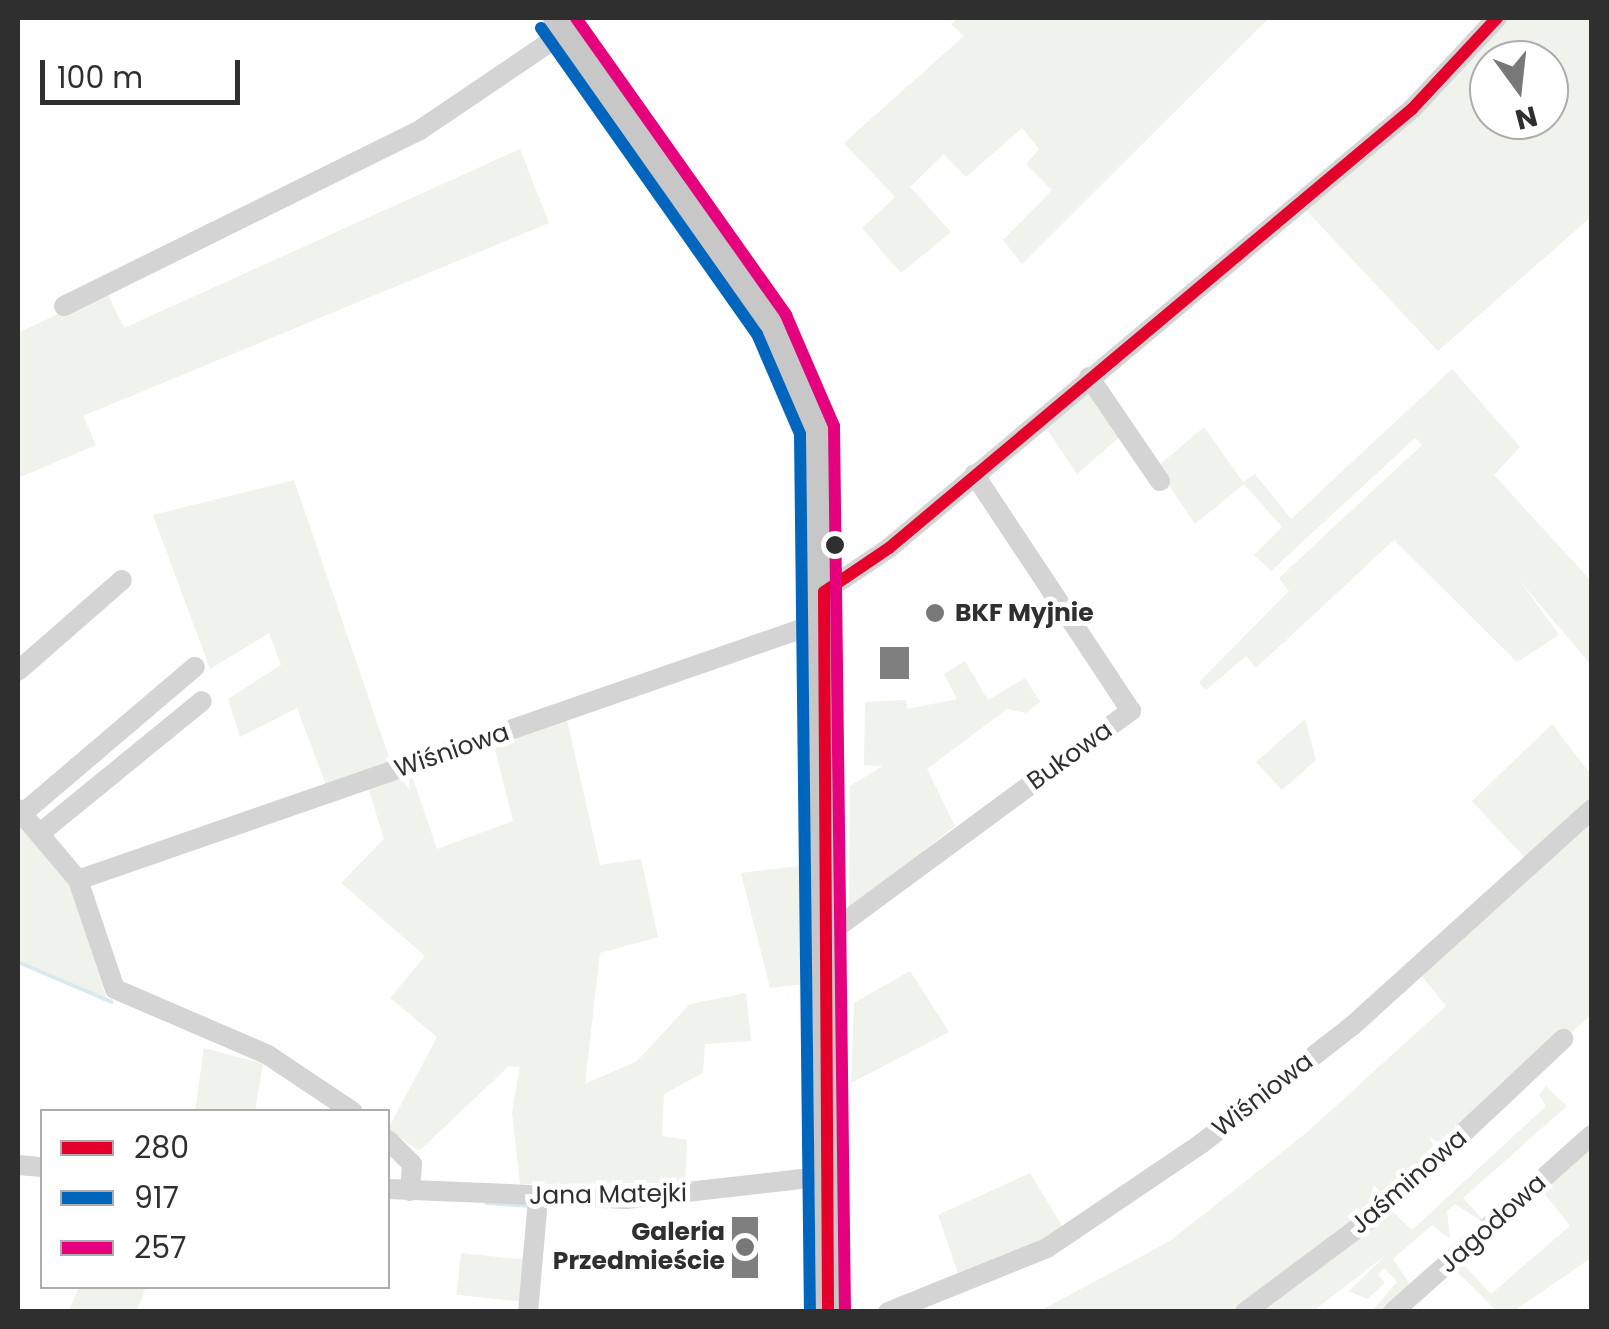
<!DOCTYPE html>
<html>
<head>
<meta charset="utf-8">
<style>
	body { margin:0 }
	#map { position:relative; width:1609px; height:1329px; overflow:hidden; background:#fff; font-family:Poppins,sans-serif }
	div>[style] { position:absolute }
	.green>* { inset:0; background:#f0f2ec; transform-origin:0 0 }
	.stream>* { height:4px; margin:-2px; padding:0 2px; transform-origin:2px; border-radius:2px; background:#dae9ee }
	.building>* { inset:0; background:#7f7f7f; transform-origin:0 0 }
	.minor>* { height:20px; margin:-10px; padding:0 10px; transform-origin:10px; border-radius:10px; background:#d4d4d4 }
	.major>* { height:25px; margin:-12.5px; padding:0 12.5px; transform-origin:12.5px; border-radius:12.5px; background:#c7c7c7 }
	.bus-1>* { height:12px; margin:-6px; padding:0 6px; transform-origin:6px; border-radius:6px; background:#e4002b }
	.bus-2>* { height:12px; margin:-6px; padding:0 6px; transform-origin:6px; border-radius:6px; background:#0065bd }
	.bus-3>* { height:12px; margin:-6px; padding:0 6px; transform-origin:6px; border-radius:6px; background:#e5007d }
	.dots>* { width:28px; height:28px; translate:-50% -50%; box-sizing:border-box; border:5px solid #fff; border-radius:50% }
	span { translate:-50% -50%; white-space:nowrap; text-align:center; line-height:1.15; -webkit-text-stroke:10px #fff; paint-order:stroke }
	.poi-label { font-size:25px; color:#2f2f2f; font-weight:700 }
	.left { translate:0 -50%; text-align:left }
	.right { translate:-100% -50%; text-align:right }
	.street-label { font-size:25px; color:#2f2f2f }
	.frame { position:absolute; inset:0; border:20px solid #2f2f2f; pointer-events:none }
	.legend { position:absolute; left:40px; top:1109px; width:350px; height:180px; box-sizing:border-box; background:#fff; border:2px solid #acacac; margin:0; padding:12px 18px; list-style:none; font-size:30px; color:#2f2f2f }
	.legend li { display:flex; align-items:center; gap:20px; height:50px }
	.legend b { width:50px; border:2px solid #acacac }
	.north { position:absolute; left:1469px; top:40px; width:100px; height:100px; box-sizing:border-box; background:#fff; border:2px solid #acacac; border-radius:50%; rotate:165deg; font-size:28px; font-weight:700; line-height:40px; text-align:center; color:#2f2f2f }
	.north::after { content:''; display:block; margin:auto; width:35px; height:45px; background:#787878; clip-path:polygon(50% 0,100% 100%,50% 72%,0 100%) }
	.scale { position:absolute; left:40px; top:60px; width:200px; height:45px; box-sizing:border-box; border:5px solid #2f2f2f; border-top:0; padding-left:12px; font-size:30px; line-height:35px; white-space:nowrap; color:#2f2f2f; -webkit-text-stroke:8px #fff; paint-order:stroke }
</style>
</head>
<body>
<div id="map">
	<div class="green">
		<div style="clip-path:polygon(958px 18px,1269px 18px,1022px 264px,1003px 240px,1052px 190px,1026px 164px,1039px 149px,1022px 128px,966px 177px,944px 154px,910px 187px,951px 232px,901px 273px,862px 228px,895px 197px,844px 143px,964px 36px,951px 24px)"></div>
		<div style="clip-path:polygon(evenodd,1504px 18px,1591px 18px,1591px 217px,1438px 351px,1305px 209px,1504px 18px,1489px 60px,1549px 60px,1549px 120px,1489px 120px,1489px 60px)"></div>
		<div style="clip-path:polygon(520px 149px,549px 223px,83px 416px,96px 445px,18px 478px,18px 333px,106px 291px,124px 328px)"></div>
		<div style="clip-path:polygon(1452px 369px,1520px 447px,1494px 475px,1591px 581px,1591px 665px,1520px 581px,1559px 635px,1517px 662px,1394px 540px,1256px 668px,1246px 656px,1206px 690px,1199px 682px,1289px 591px,1279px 578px,1422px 445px,1415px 438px,1271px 571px,1254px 555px,1282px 527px,1244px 484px,1195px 524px,1157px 467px,1204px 427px,1243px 482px,1255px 474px,1291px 519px)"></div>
		<div style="clip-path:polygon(1088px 385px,1123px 434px,1077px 474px,1043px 423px)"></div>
		<div style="clip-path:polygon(294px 480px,392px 766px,328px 790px,297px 708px,240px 737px,228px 699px,281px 665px,269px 633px,210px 669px,153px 515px)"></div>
		<div style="clip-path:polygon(965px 661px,988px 700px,1025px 678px,1040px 702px,1026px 713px,1007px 709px,927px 769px,955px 826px,849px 910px,850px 786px,883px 766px,864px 765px,865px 702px,906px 700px,907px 709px,957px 699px,944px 674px)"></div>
		<div style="clip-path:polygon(1305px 719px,1316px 760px,1282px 790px,1256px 762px)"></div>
		<div style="clip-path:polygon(567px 720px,600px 865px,641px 859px,658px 937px,600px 953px,585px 1084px,637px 1061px,690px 1004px,746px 993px,751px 1041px,705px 1044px,703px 1073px,664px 1094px,662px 1136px,687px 1140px,685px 1183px,520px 1184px,512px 1112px,520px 1067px,509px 1066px,419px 1151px,388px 1129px,437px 1037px,390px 998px,425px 956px,341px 883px,384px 839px,368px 787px,411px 773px,437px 849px,513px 821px,493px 742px)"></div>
		<div style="clip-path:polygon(1552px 724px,1591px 775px,1591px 802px,1528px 861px,1472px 801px)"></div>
		<div style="clip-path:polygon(1591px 817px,1591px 1015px,1421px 1170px,1237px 1311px,1038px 1312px,1170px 1241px,1305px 1134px,1446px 1006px,1421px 975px)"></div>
		<div style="clip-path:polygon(18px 819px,70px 884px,108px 1003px,18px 960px)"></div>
		<div style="clip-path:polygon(816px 864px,812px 983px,770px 988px,741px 873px)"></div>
		<div style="clip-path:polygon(910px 971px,949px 1032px,851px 1083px,854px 1003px)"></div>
		<div style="clip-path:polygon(204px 1048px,263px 1064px,255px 1111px,195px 1111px)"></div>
		<div style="clip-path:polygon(1546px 1086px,1567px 1106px,1463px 1198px,1489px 1226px,1455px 1204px,1447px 1211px,1450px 1239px,1432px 1225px,1393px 1259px,1413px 1289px,1386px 1311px,1372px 1311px,1397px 1282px,1384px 1268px,1378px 1274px,1385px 1283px,1367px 1299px,1349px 1291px,1386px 1255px,1313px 1311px,1254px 1312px,1393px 1212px,1412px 1230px,1546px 1106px,1539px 1095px)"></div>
		<div style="clip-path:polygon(1591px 1143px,1591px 1258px,1514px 1311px,1497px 1311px,1452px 1267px,1461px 1262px,1491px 1294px,1570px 1226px,1541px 1189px)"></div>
		<div style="clip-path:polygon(1030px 1173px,1064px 1229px,960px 1279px,938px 1215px)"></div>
		<div style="left:461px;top:1253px;width:63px;height:42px;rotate:6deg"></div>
		<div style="clip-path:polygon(79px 1287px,79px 1286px,146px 1287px,137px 1311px,69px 1311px)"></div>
	</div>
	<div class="stream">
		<div style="left:18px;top:962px;width:102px;rotate:23.1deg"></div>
		<div style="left:486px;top:1203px;width:45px;rotate:3.8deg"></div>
	</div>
	<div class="building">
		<div style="left:880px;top:647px;width:29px;height:32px"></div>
		<div style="left:732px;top:1217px;width:26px;height:61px"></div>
	</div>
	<div class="minor">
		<div style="left:64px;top:306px;width:397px;rotate:-26.3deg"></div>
		<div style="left:420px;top:130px;width:175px;rotate:-34.1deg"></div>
		<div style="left:1089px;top:377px;width:126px;rotate:55.7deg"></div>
		<div style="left:824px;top:592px;width:78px;rotate:-34.1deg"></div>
		<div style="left:889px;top:548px;width:683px;rotate:-40.01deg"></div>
		<div style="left:1412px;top:109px;width:125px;rotate:-47deg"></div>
		<div style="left:18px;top:671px;width:138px;rotate:-41.2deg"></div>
		<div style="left:18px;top:809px;width:93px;rotate:49.8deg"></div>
		<div style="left:78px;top:880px;width:115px;rotate:71.3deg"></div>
		<div style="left:115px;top:989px;width:167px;rotate:23.3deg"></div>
		<div style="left:268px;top:1055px;width:102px;rotate:33.8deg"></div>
		<div style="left:22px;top:814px;width:227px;rotate:-40.4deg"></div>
		<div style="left:39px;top:834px;width:210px;rotate:-39.2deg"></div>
		<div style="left:78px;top:880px;width:790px;rotate:-19.15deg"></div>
		<div style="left:826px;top:925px;width:17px;rotate:-7deg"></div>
		<div style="left:843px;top:923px;width:358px;rotate:-36.4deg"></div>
		<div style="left:1131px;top:711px;width:284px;rotate:-123.5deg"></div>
		<div style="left:388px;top:1140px;width:34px;rotate:45deg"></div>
		<div style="left:412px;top:1164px;width:27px;rotate:94deg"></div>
		<div style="left:18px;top:1165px;width:24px;rotate:5deg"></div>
		<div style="left:388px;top:1189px;width:238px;rotate:2.4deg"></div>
		<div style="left:626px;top:1199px;width:203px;rotate:-6.5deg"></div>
		<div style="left:528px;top:1312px;width:113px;rotate:-84.9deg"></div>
		<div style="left:888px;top:1312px;width:171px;rotate:-21.9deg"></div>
		<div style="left:1047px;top:1248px;width:187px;rotate:-34.1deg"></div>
		<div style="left:1202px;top:1143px;width:190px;rotate:-38deg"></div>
		<div style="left:1352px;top:1026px;width:324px;rotate:-42.1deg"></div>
		<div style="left:1245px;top:1312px;width:167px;rotate:-36.7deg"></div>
		<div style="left:1379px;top:1212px;width:253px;rotate:-43.2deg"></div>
		<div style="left:1393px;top:1312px;width:266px;rotate:-41.7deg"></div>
	</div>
	<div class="major">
		<div style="left:555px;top:18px;width:376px;rotate:54.7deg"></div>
		<div style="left:772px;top:325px;width:114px;rotate:66.8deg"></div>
		<div style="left:817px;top:430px;width:882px;rotate:89.29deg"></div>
	</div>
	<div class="bus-1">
		<div style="left:824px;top:592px;width:78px;rotate:-34.1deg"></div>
		<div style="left:889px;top:548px;width:683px;rotate:-40.01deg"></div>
		<div style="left:1412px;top:109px;width:125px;rotate:-47deg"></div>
		<div style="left:824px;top:592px;width:720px;rotate:89.68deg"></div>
	</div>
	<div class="bus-2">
		<div style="left:541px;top:28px;width:375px;rotate:54.8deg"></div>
		<div style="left:757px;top:334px;width:109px;rotate:66.7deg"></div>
		<div style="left:800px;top:434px;width:878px;rotate:89.35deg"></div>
	</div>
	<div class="bus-3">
		<div style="left:576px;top:18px;width:364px;rotate:54.7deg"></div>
		<div style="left:786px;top:315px;width:121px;rotate:66.6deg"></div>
		<div style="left:834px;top:426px;width:886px;rotate:89.29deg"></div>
	</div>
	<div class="dots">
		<div style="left:835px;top:545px;background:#2f2f2f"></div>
		<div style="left:935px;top:613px;background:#787878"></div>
		<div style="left:745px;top:1247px;background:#787878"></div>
	</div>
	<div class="poi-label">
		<span class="left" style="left:955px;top:613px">BKF Myjnie</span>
		<span class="right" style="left:725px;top:1247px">Galeria<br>Przedmieście</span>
	</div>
	<div class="street-label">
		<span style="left:452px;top:751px;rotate:-19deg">Wiśniowa</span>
		<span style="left:1070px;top:756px;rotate:-36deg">Bukowa</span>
		<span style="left:1263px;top:1095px;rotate:-38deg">Wiśniowa</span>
		<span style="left:1409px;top:1182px;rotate:-41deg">Jaśminowa</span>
		<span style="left:608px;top:1195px;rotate:-1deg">Jana Matejki</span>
		<span style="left:1493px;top:1224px;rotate:-42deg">Jagodowa</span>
	</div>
	<div class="frame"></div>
	<ul class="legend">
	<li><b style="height:12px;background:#e4002b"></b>280</li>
	<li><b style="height:12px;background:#0065bd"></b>917</li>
	<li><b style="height:12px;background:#e5007d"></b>257</li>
	</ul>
	<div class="north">N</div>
	<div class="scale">100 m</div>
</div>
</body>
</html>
